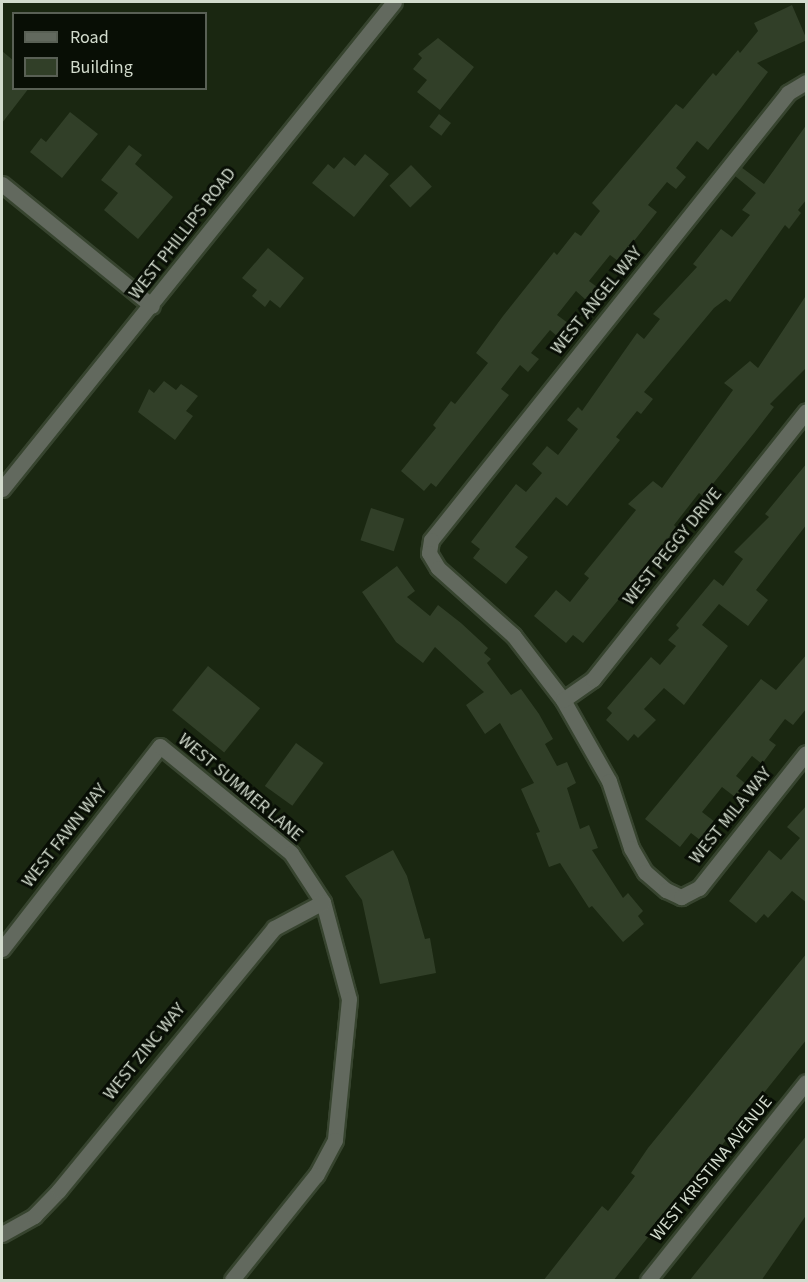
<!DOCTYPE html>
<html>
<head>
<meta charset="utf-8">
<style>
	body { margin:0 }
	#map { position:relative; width:808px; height:1282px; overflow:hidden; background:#1a2711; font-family:"Source Sans 3",sans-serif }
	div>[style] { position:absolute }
	.building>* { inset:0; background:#313f28; transform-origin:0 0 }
	.roads { filter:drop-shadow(2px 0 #37442f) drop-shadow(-2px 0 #37442f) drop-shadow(0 2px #37442f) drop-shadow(0 -2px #37442f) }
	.minor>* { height:15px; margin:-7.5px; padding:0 7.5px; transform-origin:7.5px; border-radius:7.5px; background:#62695e }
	span { translate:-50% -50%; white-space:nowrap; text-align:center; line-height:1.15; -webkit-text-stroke:6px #080e05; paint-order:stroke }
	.street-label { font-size:18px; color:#d2dbcd }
	.frame { position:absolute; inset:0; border:3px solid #d2dbcd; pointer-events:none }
	.legend { position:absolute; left:12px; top:12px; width:195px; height:78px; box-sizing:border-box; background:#080e05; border:2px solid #596055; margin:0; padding:8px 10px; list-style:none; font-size:18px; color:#d2dbcd }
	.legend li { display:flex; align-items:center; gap:12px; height:30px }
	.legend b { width:30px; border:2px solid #596055 }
</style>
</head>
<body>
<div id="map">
	<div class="building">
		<div style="clip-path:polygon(792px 5px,807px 40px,757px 63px,768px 72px,741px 108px,708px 150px,697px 141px,676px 168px,686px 177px,676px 189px,667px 182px,648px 205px,657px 212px,618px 261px,610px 255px,589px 281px,597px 287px,586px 300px,576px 291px,557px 315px,568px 323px,558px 337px,550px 330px,531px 353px,539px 359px,528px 372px,520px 365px,501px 389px,509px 395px,436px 487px,431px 483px,424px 491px,401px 471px,436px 428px,433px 425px,451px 401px,455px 404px,488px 363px,476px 353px,503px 316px,554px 252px,557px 255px,575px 232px,581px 236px,600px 211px,592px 203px,676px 104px,683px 109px,713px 73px,716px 76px,738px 50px,740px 53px,758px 31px,754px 23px)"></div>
		<div style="clip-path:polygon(438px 38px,474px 67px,440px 110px,417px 92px,427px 80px,413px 69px,422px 58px,418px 54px)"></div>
		<div style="clip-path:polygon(2px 51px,14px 61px,14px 88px,29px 88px,2px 123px)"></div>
		<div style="clip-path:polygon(70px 112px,98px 134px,62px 178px,30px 152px,41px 138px,46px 142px)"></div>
		<div style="left:439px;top:114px;width:15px;height:16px;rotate:37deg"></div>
		<div style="clip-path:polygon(807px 124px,807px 199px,798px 210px,801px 213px,789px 229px,785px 225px,730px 302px,726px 299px,714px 308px,644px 392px,653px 399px,641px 414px,637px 411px,616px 437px,620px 440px,567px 506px,556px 497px,515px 547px,528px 557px,506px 584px,473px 558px,480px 549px,471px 542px,516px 484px,526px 492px,542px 473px,532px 464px,547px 446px,558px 455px,578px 429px,567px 420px,578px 407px,582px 411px,637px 333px,644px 339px,660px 319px,653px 314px,697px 267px,693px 264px,721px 229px,732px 237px,750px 215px,742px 210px,756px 193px,735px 176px,741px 167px,764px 184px)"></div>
		<div style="clip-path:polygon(129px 145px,142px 155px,135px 164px,173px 197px,138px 239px,104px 210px,118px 193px,101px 180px)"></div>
		<div style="clip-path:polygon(365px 154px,389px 174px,354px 217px,312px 183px,328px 164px,334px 169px,344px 157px,355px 166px)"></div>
		<div style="left:411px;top:165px;width:30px;height:30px;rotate:46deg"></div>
		<div style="clip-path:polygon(268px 248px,304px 278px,280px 308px,270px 300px,265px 307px,252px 296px,257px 290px,242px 278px)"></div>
		<div style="clip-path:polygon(807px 294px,807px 367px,770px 404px,774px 407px,754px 433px,703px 496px,699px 493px,674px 525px,677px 528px,583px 643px,573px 635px,566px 643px,534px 616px,556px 590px,570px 602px,589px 578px,584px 574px,636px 510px,628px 504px,653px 481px,662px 488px,733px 390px,724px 383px,750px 361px,758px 368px)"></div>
		<div style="clip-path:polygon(164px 381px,176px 390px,181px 384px,198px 396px,186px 411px,193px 416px,175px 440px,138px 412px,149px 389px,154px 393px)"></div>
		<div style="clip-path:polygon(807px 463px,807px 524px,756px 590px,768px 600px,748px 626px,719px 604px,702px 625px,728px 646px,684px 705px,664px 688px,644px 709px,656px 720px,638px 738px,634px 734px,628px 741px,606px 720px,612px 713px,607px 708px,651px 657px,660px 665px,676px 646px,668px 640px,679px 628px,676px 625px,714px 579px,723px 586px,743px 559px,734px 552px,769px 517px,765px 514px)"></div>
		<div style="left:371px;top:508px;width:35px;height:34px;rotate:18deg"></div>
		<div style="clip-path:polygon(397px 566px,415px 591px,407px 597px,430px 616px,438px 605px,461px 623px,488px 648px,484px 653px,491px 659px,487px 663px,511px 695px,521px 689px,539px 714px,553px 739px,545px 744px,557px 766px,567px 762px,576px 783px,567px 788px,580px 829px,589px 825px,598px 848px,592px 850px,623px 898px,628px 893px,643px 911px,638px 916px,644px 924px,623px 942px,592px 906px,589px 908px,560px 863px,549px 867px,536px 833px,540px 832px,521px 789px,534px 783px,500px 723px,485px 734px,466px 705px,484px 692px,435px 647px,423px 663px,396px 642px,362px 592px)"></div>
		<div style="clip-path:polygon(807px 654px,807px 708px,793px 725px,785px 719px,769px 740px,776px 745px,762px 764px,752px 756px,736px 776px,746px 784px,735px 797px,722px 787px,702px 812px,715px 822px,700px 840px,691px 833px,680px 847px,645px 819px,761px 679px,776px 690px)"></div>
		<div style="left:208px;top:666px;width:67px;height:57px;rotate:39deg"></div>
		<div style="left:296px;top:743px;width:34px;height:53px;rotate:36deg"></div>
		<div style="clip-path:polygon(807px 805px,807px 903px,792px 891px,768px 918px,764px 914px,756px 923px,729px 901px,769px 850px,781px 860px,800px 838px,787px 827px)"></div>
		<div style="clip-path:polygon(393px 850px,407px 876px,425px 939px,430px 938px,436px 973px,380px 984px,362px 900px,345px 876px)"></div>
		<div style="clip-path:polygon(807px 953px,807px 1039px,625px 1266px,613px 1281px,543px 1281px,602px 1206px,608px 1211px,635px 1176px,631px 1173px,648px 1148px)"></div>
		<div style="clip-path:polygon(807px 1135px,807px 1214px,761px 1281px,689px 1281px)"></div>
	</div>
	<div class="roads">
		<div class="minor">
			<div style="left:806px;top:82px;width:21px;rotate:149deg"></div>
			<div style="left:788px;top:93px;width:572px;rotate:128.61deg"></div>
			<div style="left:431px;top:540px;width:13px;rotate:99deg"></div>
			<div style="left:429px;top:553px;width:17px;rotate:59deg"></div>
			<div style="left:438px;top:568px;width:101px;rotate:41.8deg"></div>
			<div style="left:513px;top:635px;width:82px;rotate:52.4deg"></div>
			<div style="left:563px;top:700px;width:93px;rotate:60.4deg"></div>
			<div style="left:609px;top:781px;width:71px;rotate:71.8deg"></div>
			<div style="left:631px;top:848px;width:28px;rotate:60deg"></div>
			<div style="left:645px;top:872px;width:28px;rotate:41deg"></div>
			<div style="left:666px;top:890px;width:17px;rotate:25deg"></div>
			<div style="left:681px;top:897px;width:20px;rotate:-27deg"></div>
			<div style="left:699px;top:888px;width:172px;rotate:-51.6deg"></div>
			<div style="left:2px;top:184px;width:193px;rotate:39.1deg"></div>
			<div style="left:2px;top:489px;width:625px;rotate:-51.17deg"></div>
			<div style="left:563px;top:700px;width:37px;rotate:-35deg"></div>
			<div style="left:593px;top:679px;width:342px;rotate:-51.5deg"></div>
			<div style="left:2px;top:949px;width:257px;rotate:-52.1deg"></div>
			<div style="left:160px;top:746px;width:169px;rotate:39.2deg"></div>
			<div style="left:291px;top:853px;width:59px;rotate:56.9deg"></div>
			<div style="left:323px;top:902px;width:100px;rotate:75deg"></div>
			<div style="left:349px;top:999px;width:142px;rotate:95.7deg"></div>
			<div style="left:335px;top:1140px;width:40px;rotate:118deg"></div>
			<div style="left:316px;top:1175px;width:134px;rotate:128.7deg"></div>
			<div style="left:2px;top:1234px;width:37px;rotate:-29deg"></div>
			<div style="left:34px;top:1216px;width:36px;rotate:-46deg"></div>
			<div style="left:59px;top:1190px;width:339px;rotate:-50.6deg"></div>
			<div style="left:274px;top:928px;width:55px;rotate:-28deg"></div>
			<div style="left:648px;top:1280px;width:253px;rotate:-51.4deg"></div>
		</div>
	</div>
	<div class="street-label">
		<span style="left:183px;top:234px;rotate:-52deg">WEST PHILLIPS ROAD</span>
		<span style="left:597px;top:301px;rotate:-51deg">WEST ANGEL WAY</span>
		<span style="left:673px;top:547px;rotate:-51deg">WEST PEGGY DRIVE</span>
		<span style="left:240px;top:788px;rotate:40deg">WEST SUMMER LANE</span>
		<span style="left:731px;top:816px;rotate:-51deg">WEST MILA WAY</span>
		<span style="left:65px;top:836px;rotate:-52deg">WEST FAWN WAY</span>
		<span style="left:145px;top:1052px;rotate:-51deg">WEST ZINC WAY</span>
		<span style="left:712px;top:1169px;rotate:-51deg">WEST KRISTINA AVENUE</span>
	</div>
	<div class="frame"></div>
	<ul class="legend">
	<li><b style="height:8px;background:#62695e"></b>Road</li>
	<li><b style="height:16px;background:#313f28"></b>Building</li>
	</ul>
</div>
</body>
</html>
